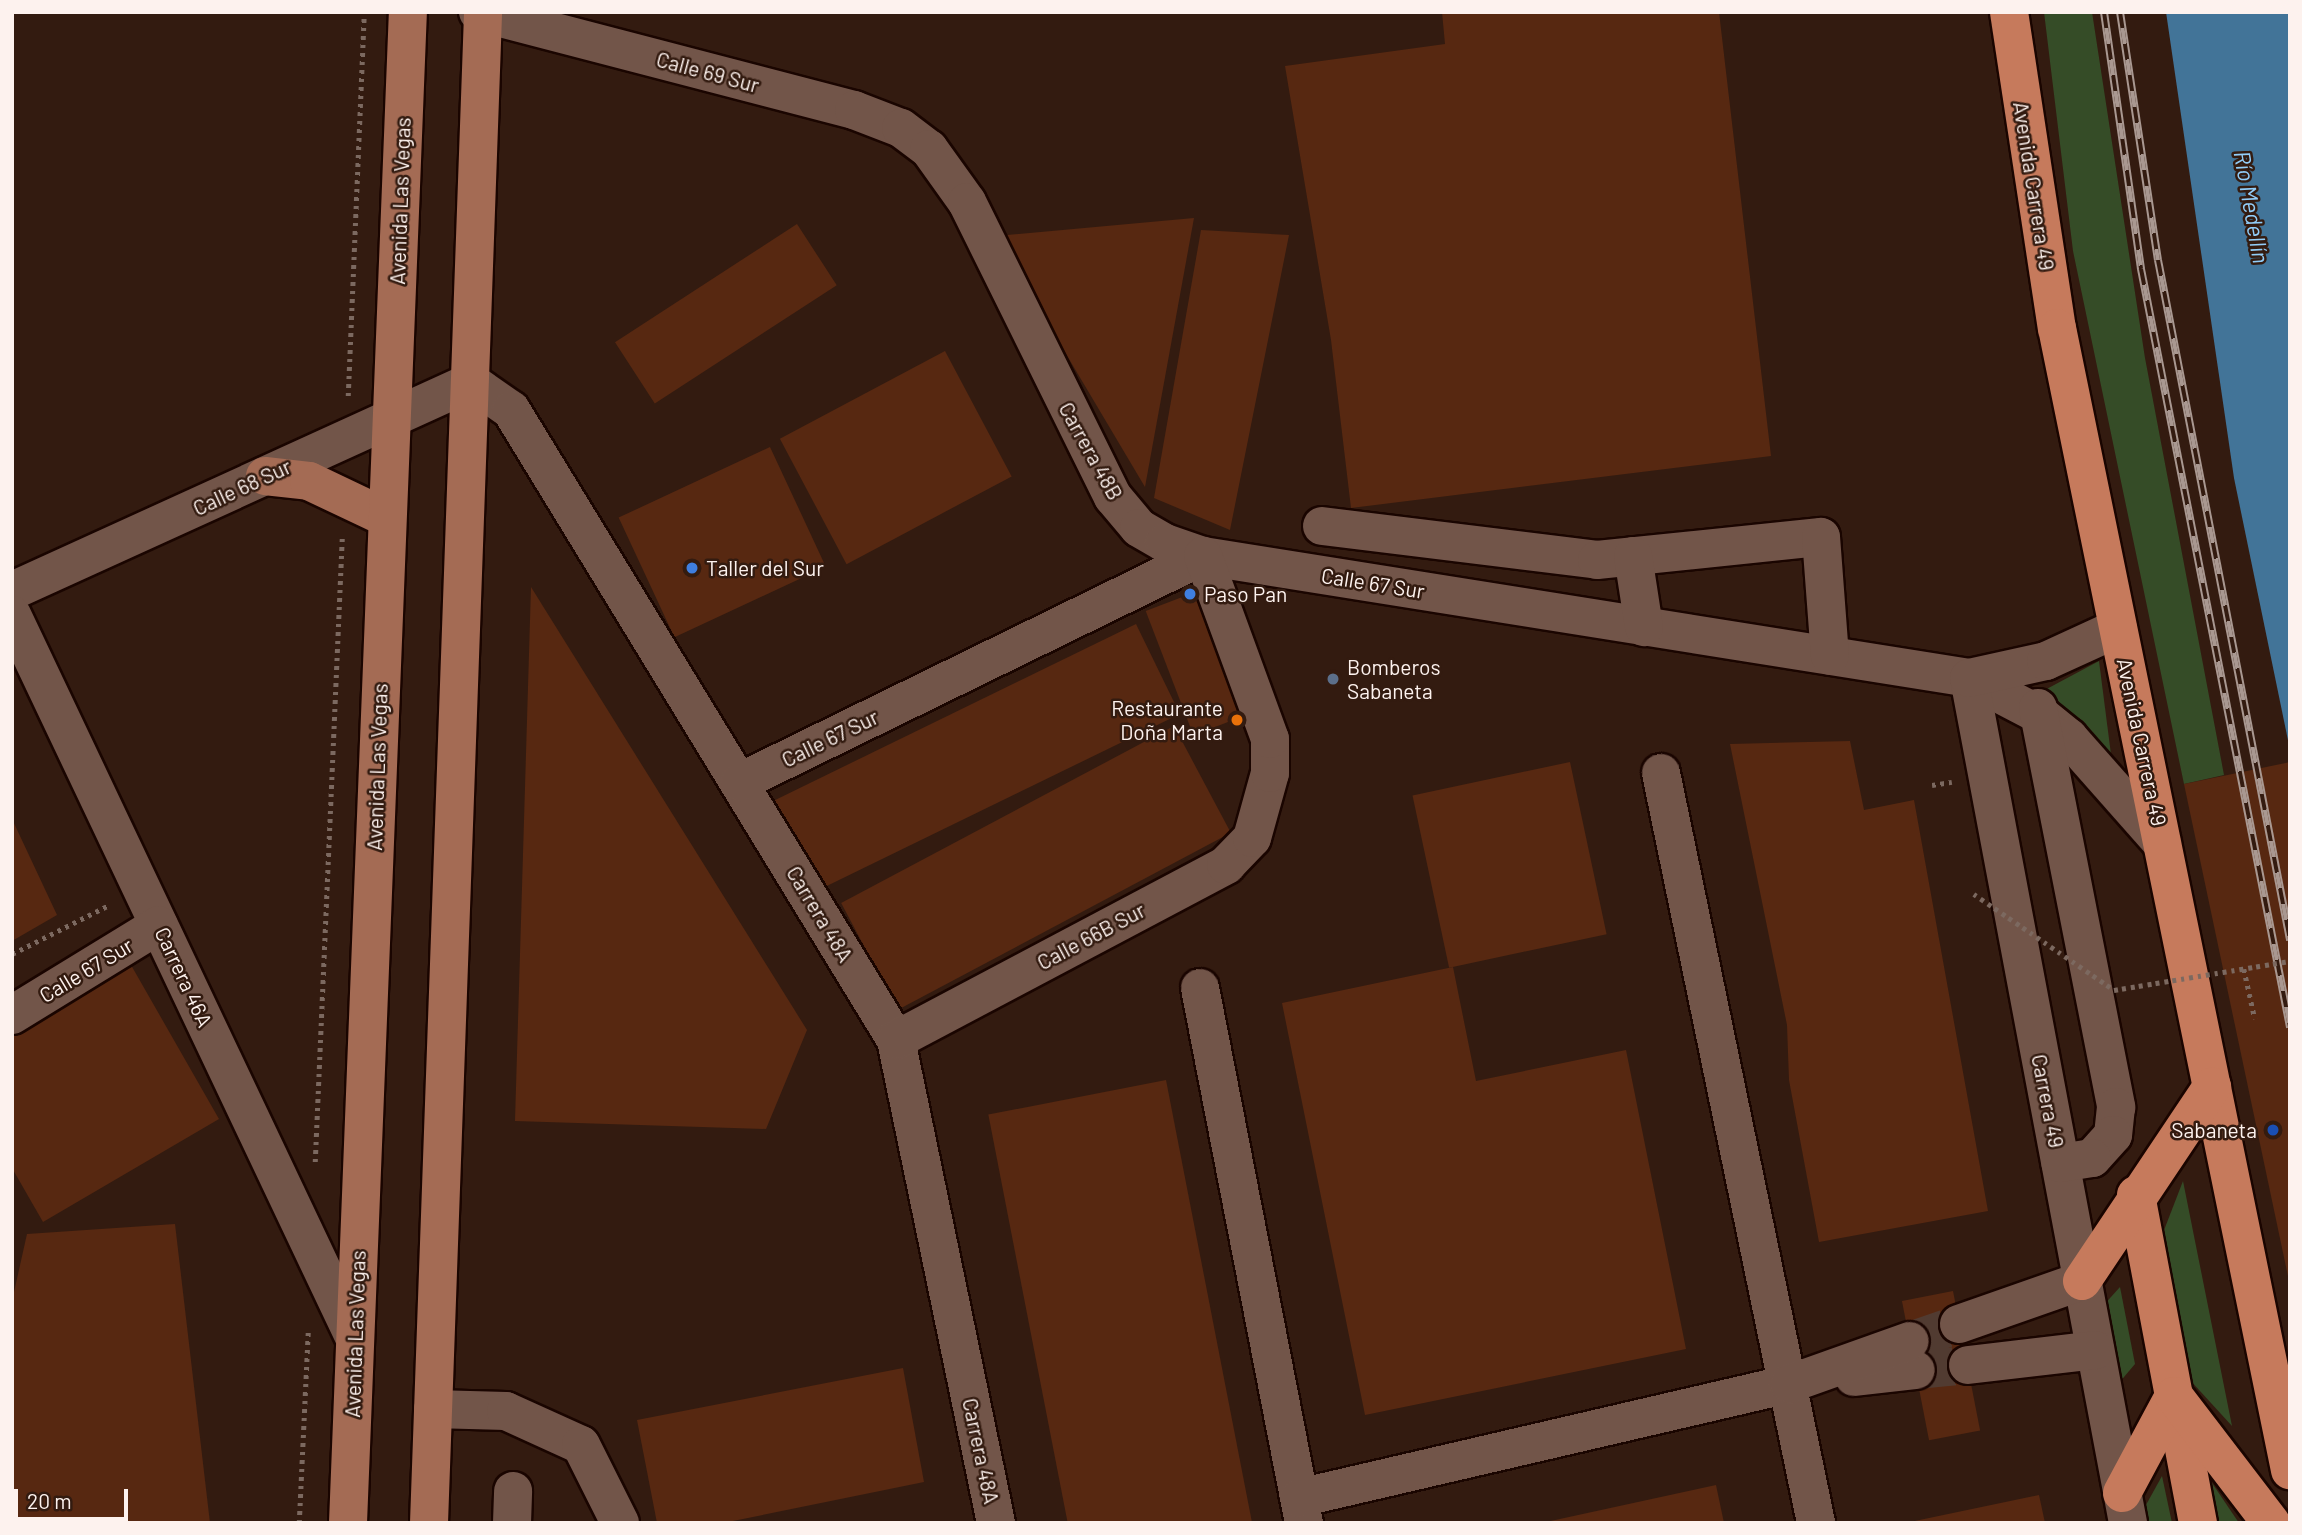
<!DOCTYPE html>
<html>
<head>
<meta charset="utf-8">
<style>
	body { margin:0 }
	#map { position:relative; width:2302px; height:1535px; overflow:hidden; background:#331b10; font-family:Barlow,sans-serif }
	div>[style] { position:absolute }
	.green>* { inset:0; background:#354c27 }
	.water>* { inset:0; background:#427498 }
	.building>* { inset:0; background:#572811; transform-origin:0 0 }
	.minor-tunnel>* { height:38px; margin-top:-19px; transform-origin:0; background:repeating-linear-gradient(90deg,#513b31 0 38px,transparent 0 57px) }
	.path>* { height:4.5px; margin-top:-2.25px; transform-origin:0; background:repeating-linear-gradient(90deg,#7c6960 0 3.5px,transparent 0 8.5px) }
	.roads { filter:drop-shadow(2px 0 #1a0500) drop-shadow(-2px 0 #1a0500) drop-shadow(0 2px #1a0500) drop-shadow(0 -2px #1a0500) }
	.minor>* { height:38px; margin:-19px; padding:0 19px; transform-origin:19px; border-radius:19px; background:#725549 }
	.major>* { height:38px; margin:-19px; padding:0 19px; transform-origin:19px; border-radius:19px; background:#a46b54 }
	.highway>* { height:38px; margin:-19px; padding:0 19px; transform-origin:19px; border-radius:19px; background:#c67a5c }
	.rail>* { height:8px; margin-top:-4px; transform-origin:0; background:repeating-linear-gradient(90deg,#331b10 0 16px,#a99891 0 32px); box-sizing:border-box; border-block:2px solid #a99891 }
	.path-bridge>* { height:4.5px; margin-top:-2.25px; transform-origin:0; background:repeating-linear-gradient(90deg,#7c6960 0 3.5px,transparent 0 8.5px) }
	.dots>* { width:19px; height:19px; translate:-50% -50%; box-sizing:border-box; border:4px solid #331b10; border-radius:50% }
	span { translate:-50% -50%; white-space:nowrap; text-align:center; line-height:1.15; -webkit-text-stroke:5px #331b10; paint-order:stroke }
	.street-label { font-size:21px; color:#fdf2ee }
	.poi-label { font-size:21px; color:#fdf2ee }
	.left { translate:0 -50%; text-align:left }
	.right { translate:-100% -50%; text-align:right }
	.water-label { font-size:23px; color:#92cdf8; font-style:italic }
	.frame { position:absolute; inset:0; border:14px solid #fdf2ee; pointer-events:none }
	.scale { position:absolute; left:14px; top:1489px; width:114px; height:32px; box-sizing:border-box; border:4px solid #fdf2ee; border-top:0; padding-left:9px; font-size:21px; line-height:24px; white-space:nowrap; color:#fdf2ee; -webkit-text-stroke:5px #331b10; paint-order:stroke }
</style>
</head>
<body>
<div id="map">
	<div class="green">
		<div style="clip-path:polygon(2044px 12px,2092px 12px,2145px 358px,2224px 775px,2184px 784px,2073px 251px)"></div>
		<div style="clip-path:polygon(2099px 661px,2113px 770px,2041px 692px)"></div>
		<div style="clip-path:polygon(2183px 1181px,2232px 1426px,2189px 1379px,2161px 1238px)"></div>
		<div style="clip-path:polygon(2120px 1287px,2135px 1364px,2107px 1397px,2092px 1318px)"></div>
		<div style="clip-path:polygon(2162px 1476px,2172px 1523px,2136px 1523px)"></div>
		<div style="clip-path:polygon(2212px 1483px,2239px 1523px,2218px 1523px)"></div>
	</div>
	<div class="water">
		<div style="clip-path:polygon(2166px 12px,2290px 12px,2290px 750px,2234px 478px)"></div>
	</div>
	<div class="building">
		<div style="clip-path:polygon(1442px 12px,1719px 12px,1771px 456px,1351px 508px,1331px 340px,1285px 66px,1445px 44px)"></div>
		<div style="clip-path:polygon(1194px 218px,1145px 487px,996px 236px)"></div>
		<div style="left:797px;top:224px;width:73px;height:217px;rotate:57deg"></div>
		<div style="clip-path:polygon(1201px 230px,1289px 235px,1230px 530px,1154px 498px)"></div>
		<div style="left:945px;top:351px;width:142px;height:187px;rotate:62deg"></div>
		<div style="left:770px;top:447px;width:132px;height:167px;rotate:65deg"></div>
		<div style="clip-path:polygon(531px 587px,807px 1030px,766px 1129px,515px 1121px)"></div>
		<div style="left:1198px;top:591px;width:133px;height:56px;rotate:69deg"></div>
		<div style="left:1136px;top:624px;width:100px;height:406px;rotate:64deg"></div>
		<div style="left:1174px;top:726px;width:121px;height:377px;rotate:62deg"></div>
		<div style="clip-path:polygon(1850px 741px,1864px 810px,1914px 800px,1988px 1211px,1819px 1242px,1789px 1080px,1787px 1025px,1730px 744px)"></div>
		<div style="left:1570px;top:762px;width:176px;height:161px;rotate:78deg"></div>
		<div style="clip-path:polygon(2290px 762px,2290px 1281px,2289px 1281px,2184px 784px)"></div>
		<div style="clip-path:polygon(12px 819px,57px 915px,12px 941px)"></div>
		<div style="clip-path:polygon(131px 965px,219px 1119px,43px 1222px,12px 1168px,12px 1035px)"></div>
		<div style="clip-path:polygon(1453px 967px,1476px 1081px,1626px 1050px,1686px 1349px,1365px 1415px,1282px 1003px)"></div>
		<div style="left:1166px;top:1080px;width:451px;height:181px;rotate:79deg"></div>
		<div style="clip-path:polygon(175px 1224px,210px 1523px,12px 1523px,12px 1301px,27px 1234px)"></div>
		<div style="left:1953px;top:1291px;width:142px;height:52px;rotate:79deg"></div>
		<div style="clip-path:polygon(903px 1368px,924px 1482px,723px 1523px,657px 1523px,637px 1420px)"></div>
		<div style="clip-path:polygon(1716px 1485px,1724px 1523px,1546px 1523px,1546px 1522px)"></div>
		<div style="clip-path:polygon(2039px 1495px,2045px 1523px,1911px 1523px,1910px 1522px)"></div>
	</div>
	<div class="minor-tunnel">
		<div style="left:1910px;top:1341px;width:52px;rotate:-19.1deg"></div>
		<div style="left:1916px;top:1370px;width:52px;rotate:-5.5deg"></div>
	</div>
	<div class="path">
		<div style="left:348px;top:396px;width:384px;rotate:-87.6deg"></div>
		<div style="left:1932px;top:785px;width:20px;rotate:-9deg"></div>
		<div style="left:12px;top:954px;width:106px;rotate:-26.8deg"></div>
		<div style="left:2244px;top:969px;width:51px;rotate:77.6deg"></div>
		<div style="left:315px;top:1162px;width:625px;rotate:-87.52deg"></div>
		<div style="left:299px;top:1523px;width:192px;rotate:-87.3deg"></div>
	</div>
	<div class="roads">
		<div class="minor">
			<div style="left:478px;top:12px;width:389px;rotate:14.6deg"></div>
			<div style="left:854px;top:110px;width:50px;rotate:21deg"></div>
			<div style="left:901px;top:128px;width:35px;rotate:37deg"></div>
			<div style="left:929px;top:149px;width:65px;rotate:54.4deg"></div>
			<div style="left:967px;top:202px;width:329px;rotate:63.7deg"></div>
			<div style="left:1113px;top:497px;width:40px;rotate:50deg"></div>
			<div style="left:1139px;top:528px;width:30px;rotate:30deg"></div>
			<div style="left:1165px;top:543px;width:40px;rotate:18.9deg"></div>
			<div style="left:1203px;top:556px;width:776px;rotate:9.05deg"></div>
			<div style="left:1969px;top:678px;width:82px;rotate:27.5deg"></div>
			<div style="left:2042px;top:716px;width:35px;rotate:39deg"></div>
			<div style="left:2069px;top:738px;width:140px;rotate:48.5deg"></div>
			<div style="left:1322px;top:526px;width:277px;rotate:7deg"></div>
			<div style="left:1597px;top:560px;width:225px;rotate:-5.9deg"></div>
			<div style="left:1821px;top:537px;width:119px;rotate:85.7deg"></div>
			<div style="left:1633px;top:556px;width:72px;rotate:81.2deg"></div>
			<div style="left:12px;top:591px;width:504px;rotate:-24.48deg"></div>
			<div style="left:471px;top:382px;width:49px;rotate:35deg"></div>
			<div style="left:511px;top:410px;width:738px;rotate:58.57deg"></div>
			<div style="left:896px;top:1040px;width:493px;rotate:78.3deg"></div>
			<div style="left:12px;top:615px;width:801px;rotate:64.65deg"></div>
			<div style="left:1969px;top:678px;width:860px;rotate:79.34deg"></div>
			<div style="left:1969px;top:678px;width:79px;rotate:-12.4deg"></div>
			<div style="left:2046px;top:661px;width:79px;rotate:-24.6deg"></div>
			<div style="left:2038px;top:708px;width:407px;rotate:78.9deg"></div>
			<div style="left:2116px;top:1107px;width:28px;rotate:96deg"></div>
			<div style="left:2113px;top:1135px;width:31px;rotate:132deg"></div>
			<div style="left:2092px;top:1158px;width:32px;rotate:171deg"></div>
			<div style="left:1661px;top:773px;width:766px;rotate:78.32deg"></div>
			<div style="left:740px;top:782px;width:515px;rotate:-26.02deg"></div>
			<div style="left:1200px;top:988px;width:545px;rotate:79deg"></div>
			<div style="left:12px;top:1015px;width:172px;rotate:-31.5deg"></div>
			<div style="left:896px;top:1040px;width:374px;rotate:-27.9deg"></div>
			<div style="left:1226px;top:865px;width:37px;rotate:-46deg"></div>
			<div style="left:1252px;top:838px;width:67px;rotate:-74.5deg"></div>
			<div style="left:1270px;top:773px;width:34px;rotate:-90deg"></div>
			<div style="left:1270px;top:739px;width:195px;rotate:-110.1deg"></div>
			<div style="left:1959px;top:1324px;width:130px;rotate:-19.3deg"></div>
			<div style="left:1968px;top:1365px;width:128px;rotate:-6.7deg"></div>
			<div style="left:1854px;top:1377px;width:62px;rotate:-6.4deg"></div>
			<div style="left:433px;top:1409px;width:73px;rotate:1.6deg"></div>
			<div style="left:506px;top:1411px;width:82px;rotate:24.4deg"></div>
			<div style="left:581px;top:1445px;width:87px;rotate:63.4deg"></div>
			<div style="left:1299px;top:1498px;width:503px;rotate:-13.1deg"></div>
			<div style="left:1789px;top:1384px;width:128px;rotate:-19.6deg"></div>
			<div style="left:512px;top:1523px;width:32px;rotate:-88deg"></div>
		</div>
		<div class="major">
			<div style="left:265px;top:476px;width:44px;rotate:6.5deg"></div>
			<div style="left:309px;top:481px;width:86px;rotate:25.4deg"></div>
			<div style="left:348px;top:1523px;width:1512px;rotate:-87.73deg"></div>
			<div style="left:429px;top:1523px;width:1512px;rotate:-87.95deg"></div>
		</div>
		<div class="highway">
			<div style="left:2009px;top:12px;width:320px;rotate:81.4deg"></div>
			<div style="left:2057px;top:328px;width:1166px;rotate:78.47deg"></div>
			<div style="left:2136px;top:1195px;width:334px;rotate:79.3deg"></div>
			<div style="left:2082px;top:1281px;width:234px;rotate:-56.2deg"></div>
			<div style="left:2122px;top:1493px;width:110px;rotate:-61.8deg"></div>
			<div style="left:2174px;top:1396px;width:160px;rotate:52.6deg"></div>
		</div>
	</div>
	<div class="rail">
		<div style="left:2104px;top:12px;width:260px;rotate:81.8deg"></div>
		<div style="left:2141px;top:269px;width:773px;rotate:78.88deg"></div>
		<div style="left:2120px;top:12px;width:251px;rotate:81.3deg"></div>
		<div style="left:2158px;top:260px;width:693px;rotate:79.01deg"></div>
	</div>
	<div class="path-bridge">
		<div style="left:1974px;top:894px;width:170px;rotate:34.4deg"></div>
		<div style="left:2114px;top:990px;width:178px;rotate:-9.4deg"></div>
	</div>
	<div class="dots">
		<div style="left:692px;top:568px;background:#3f7fe0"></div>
		<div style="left:1190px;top:594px;background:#3f7fe0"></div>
		<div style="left:1333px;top:679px;background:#5c6f8a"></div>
		<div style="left:1237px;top:720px;background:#e8710a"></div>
		<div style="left:2273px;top:1130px;background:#1a4fb4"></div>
	</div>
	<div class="street-label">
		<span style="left:708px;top:72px;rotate:15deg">Calle 69 Sur</span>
		<span style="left:2034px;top:186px;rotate:81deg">Avenida Carrera 49</span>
		<span style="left:400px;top:201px;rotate:-88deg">Avenida Las Vegas</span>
		<span style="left:1091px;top:451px;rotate:61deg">Carrera 48B</span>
		<span style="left:242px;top:487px;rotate:-25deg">Calle 68 Sur</span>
		<span style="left:1373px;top:583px;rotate:9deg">Calle 67 Sur</span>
		<span style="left:830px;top:738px;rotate:-26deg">Calle 67 Sur</span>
		<span style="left:2142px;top:742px;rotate:78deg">Avenida Carrera 49</span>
		<span style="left:377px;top:767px;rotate:-88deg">Avenida Las Vegas</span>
		<span style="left:820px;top:914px;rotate:59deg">Carrera 48A</span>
		<span style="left:1091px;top:936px;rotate:-28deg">Calle 66B Sur</span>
		<span style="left:86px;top:970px;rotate:-31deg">Calle 67 Sur</span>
		<span style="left:184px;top:977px;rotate:65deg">Carrera 46A</span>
		<span style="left:2048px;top:1101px;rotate:79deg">Carrera 49</span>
		<span style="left:355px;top:1334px;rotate:-88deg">Avenida Las Vegas</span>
		<span style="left:981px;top:1451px;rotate:78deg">Carrera 48A</span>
	</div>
	<div class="poi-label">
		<span class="left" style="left:706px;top:568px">Taller del Sur</span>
		<span class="left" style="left:1204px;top:594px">Paso Pan</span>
		<span class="left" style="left:1347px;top:679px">Bomberos<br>Sabaneta</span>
		<span class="right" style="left:1223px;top:720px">Restaurante<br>Doña Marta</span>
		<span class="right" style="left:2257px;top:1130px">Sabaneta</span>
	</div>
	<div class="water-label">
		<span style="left:2252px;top:207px;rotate:80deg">Río Medellín</span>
	</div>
	<div class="frame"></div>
	<div class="scale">20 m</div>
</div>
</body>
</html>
